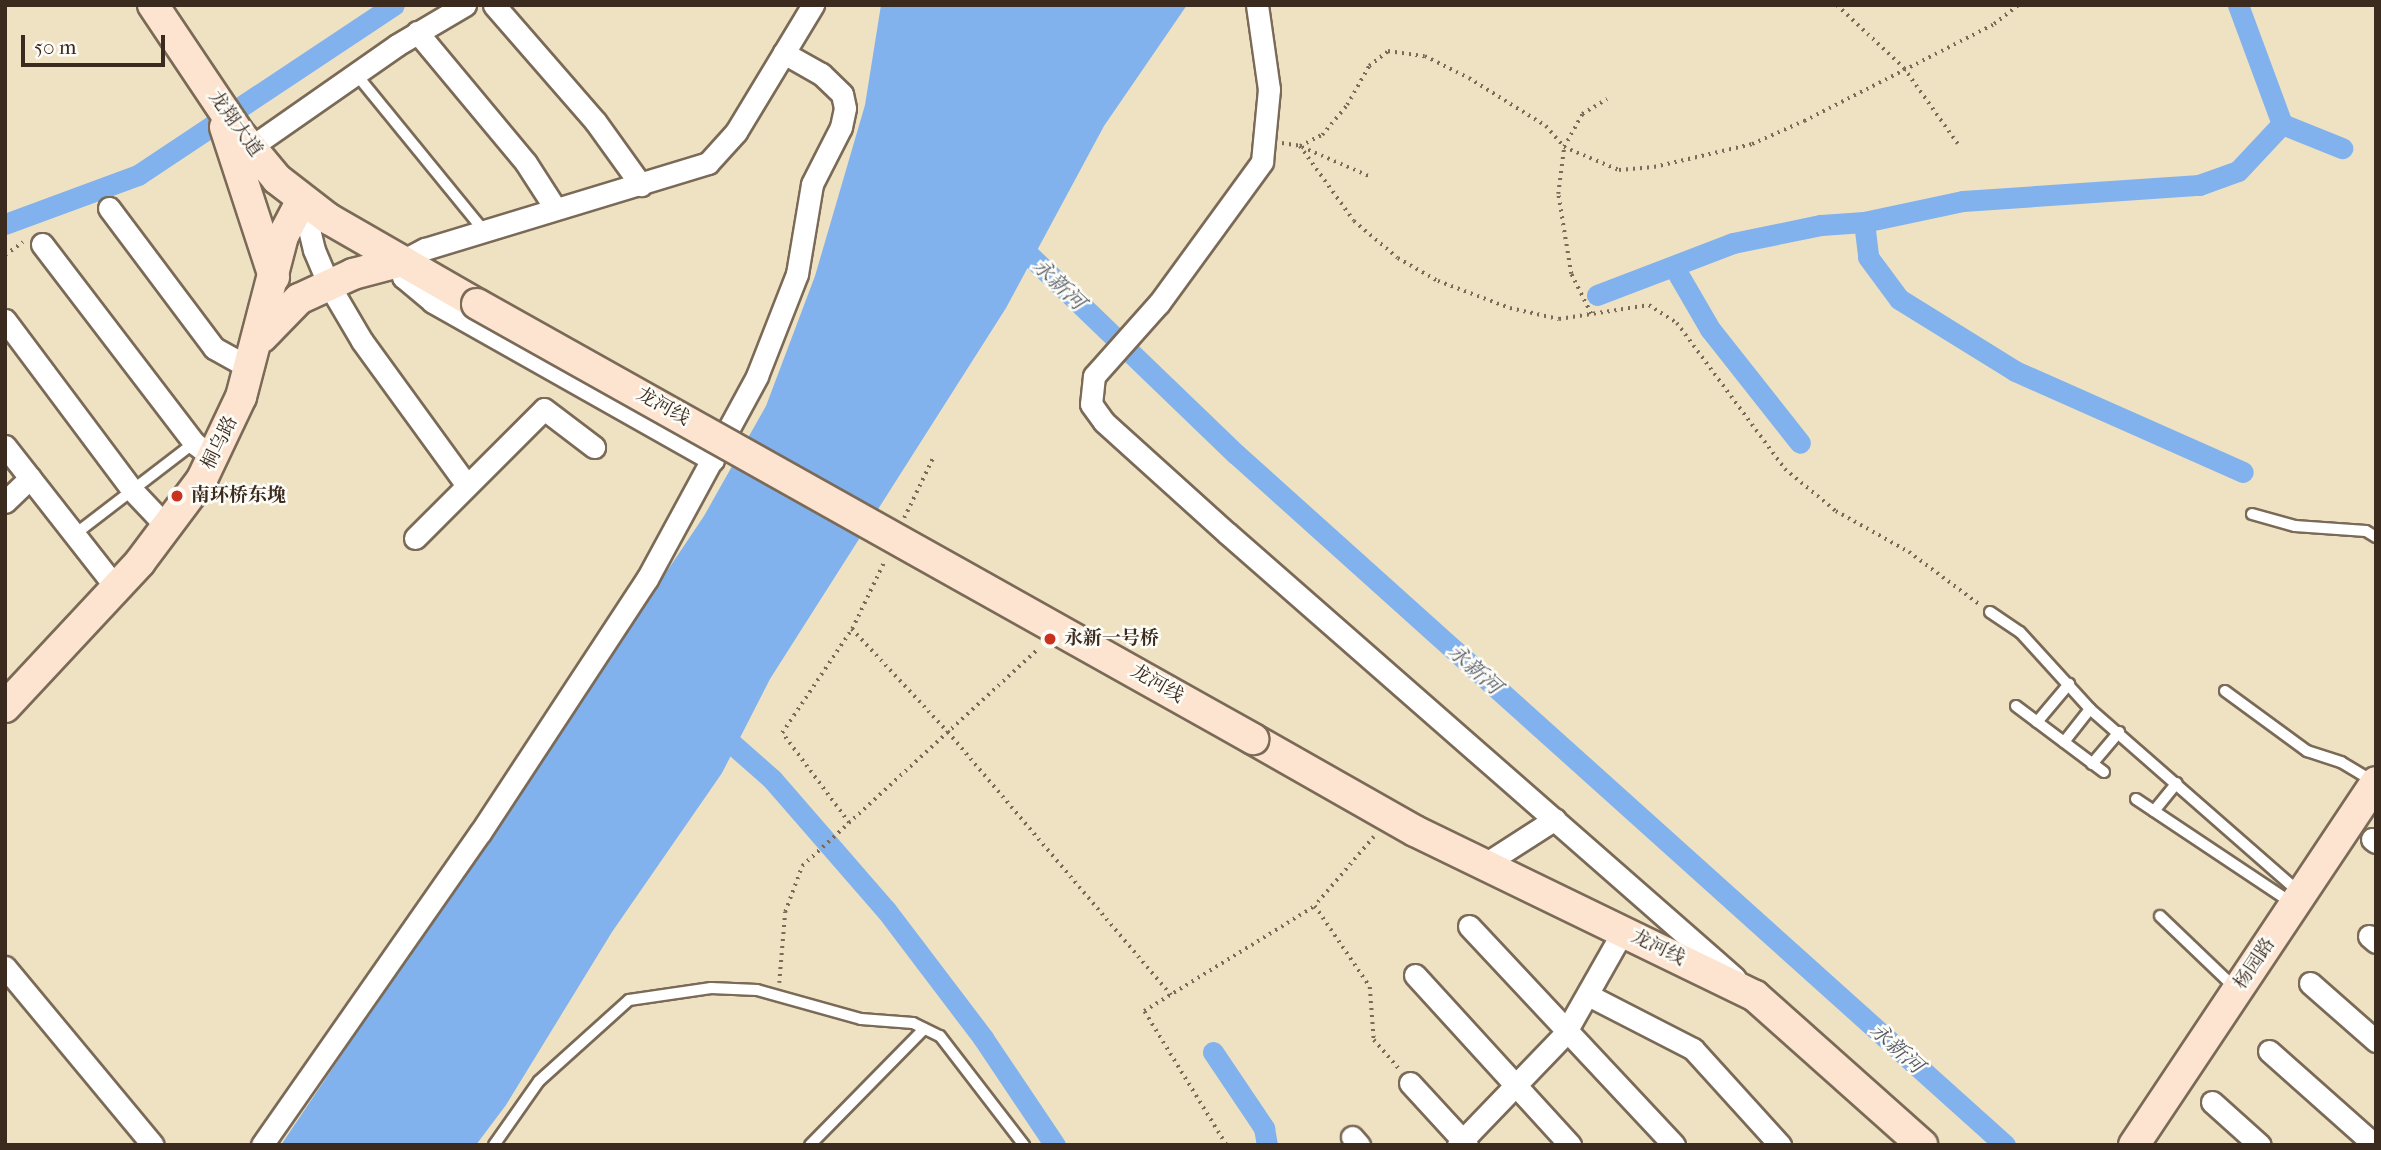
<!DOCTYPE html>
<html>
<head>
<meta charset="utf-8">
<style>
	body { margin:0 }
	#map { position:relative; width:2381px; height:1150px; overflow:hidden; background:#eee2c2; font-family:"IM FELL French Canon","Noto Serif SC",serif }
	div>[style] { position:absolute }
	.water>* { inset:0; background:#81b2ed }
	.canal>* { height:21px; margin:-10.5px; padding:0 10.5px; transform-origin:10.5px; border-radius:10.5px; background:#81b2ed }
	.path>* { height:3.5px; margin-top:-1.75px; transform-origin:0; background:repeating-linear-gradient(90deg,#7a6a57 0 2px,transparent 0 7px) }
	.roads { filter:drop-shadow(2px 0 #7a6a57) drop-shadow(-2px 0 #7a6a57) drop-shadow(0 2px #7a6a57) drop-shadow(0 -2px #7a6a57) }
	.lane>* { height:10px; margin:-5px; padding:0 5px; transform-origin:5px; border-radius:5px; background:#fff }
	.street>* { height:21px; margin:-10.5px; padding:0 10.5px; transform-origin:10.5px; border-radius:10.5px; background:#fff }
	.secondary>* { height:30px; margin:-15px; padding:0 15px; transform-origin:15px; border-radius:15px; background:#fde4d1 }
	.bridges { filter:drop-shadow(2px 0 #7a6a57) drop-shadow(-2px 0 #7a6a57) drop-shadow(0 2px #7a6a57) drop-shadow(0 -2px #7a6a57) }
	.secondary-bridge>* { height:30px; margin:-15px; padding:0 15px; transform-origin:15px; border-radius:15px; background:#fde4d1 }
	.dots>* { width:19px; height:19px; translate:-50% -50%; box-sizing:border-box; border:4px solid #fdfcf7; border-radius:50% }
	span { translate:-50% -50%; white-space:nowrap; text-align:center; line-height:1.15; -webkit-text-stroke:5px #fdfcf7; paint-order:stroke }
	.street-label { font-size:19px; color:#3b2a1e }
	.poi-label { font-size:19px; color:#3b2a1e; font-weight:700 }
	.left { translate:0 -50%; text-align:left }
	.water-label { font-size:21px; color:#545a66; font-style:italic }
	.frame { position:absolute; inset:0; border:7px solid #3b2a1e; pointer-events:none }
	.scale { position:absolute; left:21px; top:35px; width:144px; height:32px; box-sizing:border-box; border:4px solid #3b2a1e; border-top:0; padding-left:9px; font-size:21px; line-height:24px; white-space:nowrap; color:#3b2a1e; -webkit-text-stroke:5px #fdfcf7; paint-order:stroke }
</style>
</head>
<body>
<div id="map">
	<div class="water">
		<div style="clip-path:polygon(881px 5px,1187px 5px,1104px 126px,1006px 308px,770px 679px,722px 773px,612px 932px,506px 1105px,476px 1145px,281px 1145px,704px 516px,766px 406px,815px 276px,865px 105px)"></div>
	</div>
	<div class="canal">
		<div style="left:2238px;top:5px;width:127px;rotate:69.7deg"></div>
		<div style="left:2282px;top:124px;width:65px;rotate:21.8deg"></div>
		<div style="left:1864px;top:222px;width:35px;rotate:83deg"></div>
		<div style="left:1868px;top:257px;width:52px;rotate:53.6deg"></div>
		<div style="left:1899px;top:299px;width:137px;rotate:31.8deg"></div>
		<div style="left:2015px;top:371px;width:249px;rotate:23.9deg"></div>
		<div style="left:5px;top:224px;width:142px;rotate:-20.2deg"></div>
		<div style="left:138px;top:175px;width:307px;rotate:-33.6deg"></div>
		<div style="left:1009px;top:242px;width:21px;rotate:31deg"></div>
		<div style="left:1027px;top:253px;width:290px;rotate:43.9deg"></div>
		<div style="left:1236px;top:454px;width:1034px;rotate:41.94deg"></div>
		<div style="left:1674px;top:267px;width:72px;rotate:59.9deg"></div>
		<div style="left:1710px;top:329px;width:145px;rotate:51.7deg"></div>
		<div style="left:1597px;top:295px;width:146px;rotate:-20.9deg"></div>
		<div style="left:1733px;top:243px;width:90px;rotate:-11.6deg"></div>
		<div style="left:1821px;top:225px;width:43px;rotate:-4deg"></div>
		<div style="left:1864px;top:222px;width:101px;rotate:-12deg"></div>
		<div style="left:1963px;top:201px;width:237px;rotate:-3.9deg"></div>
		<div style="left:2199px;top:185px;width:41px;rotate:-19.7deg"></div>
		<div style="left:2238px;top:171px;width:64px;rotate:-46.9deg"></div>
		<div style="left:714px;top:728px;width:77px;rotate:41.3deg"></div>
		<div style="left:772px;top:779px;width:174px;rotate:49deg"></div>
		<div style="left:886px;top:910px;width:161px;rotate:52.8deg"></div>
		<div style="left:983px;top:1038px;width:129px;rotate:56.1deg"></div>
		<div style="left:1213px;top:1052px;width:92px;rotate:56.1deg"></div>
		<div style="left:1264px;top:1128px;width:17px;rotate:80deg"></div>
	</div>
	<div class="path">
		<div style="left:1837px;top:5px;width:92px;rotate:43.2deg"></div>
		<div style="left:1904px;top:68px;width:93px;rotate:54.6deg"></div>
		<div style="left:1282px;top:143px;width:18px;rotate:9deg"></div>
		<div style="left:1300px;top:146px;width:25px;rotate:-27deg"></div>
		<div style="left:1322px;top:135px;width:39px;rotate:-50deg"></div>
		<div style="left:1347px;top:105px;width:45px;rotate:-60.6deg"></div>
		<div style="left:1369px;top:66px;width:24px;rotate:-38deg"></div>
		<div style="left:1388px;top:51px;width:37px;rotate:8deg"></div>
		<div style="left:1425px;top:56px;width:49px;rotate:26.6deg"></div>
		<div style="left:1469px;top:78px;width:91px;rotate:31.9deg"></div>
		<div style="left:1546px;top:126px;width:28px;rotate:49deg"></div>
		<div style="left:1564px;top:147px;width:60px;rotate:22.7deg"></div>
		<div style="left:1619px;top:170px;width:35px;rotate:-5deg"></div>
		<div style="left:1654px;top:167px;width:101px;rotate:-13.2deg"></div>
		<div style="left:1752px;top:144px;width:57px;rotate:-23.9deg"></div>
		<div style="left:1804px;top:121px;width:213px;rotate:-27deg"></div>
		<div style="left:1994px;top:24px;width:31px;rotate:-38deg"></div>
		<div style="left:1300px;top:146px;width:92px;rotate:54.2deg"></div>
		<div style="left:1354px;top:221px;width:57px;rotate:40.1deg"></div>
		<div style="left:1398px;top:258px;width:46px;rotate:29.9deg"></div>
		<div style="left:1438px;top:281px;width:77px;rotate:20.6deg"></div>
		<div style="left:1510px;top:308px;width:50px;rotate:12.7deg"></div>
		<div style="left:1559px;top:319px;width:91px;rotate:-8.8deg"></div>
		<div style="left:1649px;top:305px;width:33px;rotate:33deg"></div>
		<div style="left:1677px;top:323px;width:182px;rotate:53.5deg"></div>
		<div style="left:1785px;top:469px;width:66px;rotate:39.5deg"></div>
		<div style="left:1836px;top:511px;width:84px;rotate:29.3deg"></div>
		<div style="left:1909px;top:552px;width:87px;rotate:36.6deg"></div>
		<div style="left:1302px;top:147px;width:73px;rotate:23.4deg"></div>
		<div style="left:5px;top:255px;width:22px;rotate:-36deg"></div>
		<div style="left:1591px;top:314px;width:45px;rotate:-116.6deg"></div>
		<div style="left:1571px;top:274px;width:81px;rotate:-99.2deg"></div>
		<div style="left:1558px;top:194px;width:47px;rotate:-82.7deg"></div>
		<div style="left:1564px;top:147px;width:38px;rotate:-61deg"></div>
		<div style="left:1582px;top:114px;width:29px;rotate:-31deg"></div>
		<div style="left:904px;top:518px;width:69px;rotate:-64.2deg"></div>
		<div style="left:852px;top:629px;width:141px;rotate:47deg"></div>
		<div style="left:948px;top:732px;width:345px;rotate:49.7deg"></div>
		<div style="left:849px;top:823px;width:112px;rotate:-126.7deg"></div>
		<div style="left:782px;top:733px;width:125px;rotate:-56.1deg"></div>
		<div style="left:852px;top:629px;width:76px;rotate:-64.4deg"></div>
		<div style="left:1374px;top:837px;width:91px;rotate:130.5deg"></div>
		<div style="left:1315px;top:906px;width:98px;rotate:55.8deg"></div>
		<div style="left:1370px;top:987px;width:53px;rotate:85.7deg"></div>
		<div style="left:1374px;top:1040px;width:37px;rotate:49deg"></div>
		<div style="left:779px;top:983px;width:71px;rotate:-85.2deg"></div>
		<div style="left:785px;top:912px;width:49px;rotate:-69.7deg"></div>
		<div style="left:802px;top:866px;width:318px;rotate:-42.6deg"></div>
		<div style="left:1226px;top:1145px;width:157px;rotate:-121.5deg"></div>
		<div style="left:1144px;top:1011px;width:201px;rotate:-31.6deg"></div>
	</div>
	<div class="roads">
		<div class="lane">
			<div style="left:356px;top:74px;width:203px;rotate:50.8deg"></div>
			<div style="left:2252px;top:514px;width:45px;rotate:15.6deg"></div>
			<div style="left:2295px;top:526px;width:71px;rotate:4deg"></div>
			<div style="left:2366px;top:531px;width:12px;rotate:31deg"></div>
			<div style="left:74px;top:535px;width:151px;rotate:-37.5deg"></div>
			<div style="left:1990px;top:612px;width:36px;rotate:34deg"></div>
			<div style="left:2020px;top:632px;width:104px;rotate:47.7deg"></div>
			<div style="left:2090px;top:709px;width:278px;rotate:41.2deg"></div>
			<div style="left:2225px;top:691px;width:102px;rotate:36.2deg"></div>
			<div style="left:2307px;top:751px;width:36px;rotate:18deg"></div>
			<div style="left:2341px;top:762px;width:37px;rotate:31deg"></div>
			<div style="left:2016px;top:706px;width:110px;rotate:36.9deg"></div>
			<div style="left:2037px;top:722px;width:50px;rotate:-49.9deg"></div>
			<div style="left:2064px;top:742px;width:42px;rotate:-51.8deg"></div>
			<div style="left:2092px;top:764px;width:42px;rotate:-49.8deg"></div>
			<div style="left:2136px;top:799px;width:187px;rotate:33.7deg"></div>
			<div style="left:2154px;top:811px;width:36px;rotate:-51deg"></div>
			<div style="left:2160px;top:916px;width:104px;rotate:43.8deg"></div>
			<div style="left:494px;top:1145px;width:78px;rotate:-54.9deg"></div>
			<div style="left:539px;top:1081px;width:121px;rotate:-42deg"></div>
			<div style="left:629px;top:1000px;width:83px;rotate:-8.3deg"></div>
			<div style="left:711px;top:988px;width:46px;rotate:2.5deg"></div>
			<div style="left:757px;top:990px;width:108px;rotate:15.6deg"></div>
			<div style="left:861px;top:1019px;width:52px;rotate:4.4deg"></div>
			<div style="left:913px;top:1023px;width:30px;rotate:26deg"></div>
			<div style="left:940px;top:1036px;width:138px;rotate:52.4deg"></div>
			<div style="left:810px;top:1145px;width:163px;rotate:-45.5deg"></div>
		</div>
		<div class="street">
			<div style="left:494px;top:5px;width:154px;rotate:49deg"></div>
			<div style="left:595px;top:121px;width:79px;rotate:54.3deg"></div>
			<div style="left:1257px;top:5px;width:85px;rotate:81.9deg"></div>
			<div style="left:1269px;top:89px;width:73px;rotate:95.5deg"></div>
			<div style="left:1262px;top:162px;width:175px;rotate:126.1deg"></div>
			<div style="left:1159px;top:303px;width:98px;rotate:131.7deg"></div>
			<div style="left:1094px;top:376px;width:28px;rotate:96deg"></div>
			<div style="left:1091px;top:404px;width:22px;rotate:54deg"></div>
			<div style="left:1104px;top:422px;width:166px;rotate:42.1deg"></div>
			<div style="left:1227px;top:533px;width:675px;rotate:41.22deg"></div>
			<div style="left:417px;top:32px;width:170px;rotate:50.2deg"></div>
			<div style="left:526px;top:163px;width:54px;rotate:57.2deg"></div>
			<div style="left:251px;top:147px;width:178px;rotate:-34.9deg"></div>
			<div style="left:397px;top:45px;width:79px;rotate:-30.5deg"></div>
			<div style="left:302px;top:200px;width:51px;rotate:76.5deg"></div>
			<div style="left:314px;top:250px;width:38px;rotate:67deg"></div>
			<div style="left:329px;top:285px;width:65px;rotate:59.5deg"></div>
			<div style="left:362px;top:341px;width:177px;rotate:54deg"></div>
			<div style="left:109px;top:208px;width:175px;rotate:53.1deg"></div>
			<div style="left:214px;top:348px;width:41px;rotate:29.1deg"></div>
			<div style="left:42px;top:244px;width:250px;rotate:52.6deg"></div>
			<div style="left:194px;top:443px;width:25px;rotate:37deg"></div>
			<div style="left:5px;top:320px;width:212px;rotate:53.2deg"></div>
			<div style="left:132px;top:490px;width:52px;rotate:46.5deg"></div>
			<div style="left:5px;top:446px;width:182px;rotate:51.9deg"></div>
			<div style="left:713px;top:460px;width:322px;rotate:-150.6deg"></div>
			<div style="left:433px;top:302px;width:39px;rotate:-140deg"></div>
			<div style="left:403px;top:277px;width:16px;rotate:-94deg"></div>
			<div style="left:402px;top:261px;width:26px;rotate:-28deg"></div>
			<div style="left:425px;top:249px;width:296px;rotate:-16.9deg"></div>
			<div style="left:708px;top:163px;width:42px;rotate:-47.9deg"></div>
			<div style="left:736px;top:132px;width:149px;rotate:-58.8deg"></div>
			<div style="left:5px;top:502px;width:35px;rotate:-44deg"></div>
			<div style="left:415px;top:538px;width:182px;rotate:-45deg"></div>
			<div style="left:544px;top:409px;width:63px;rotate:37.2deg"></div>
			<div style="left:2372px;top:839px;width:5px;rotate:37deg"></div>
			<div style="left:1485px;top:864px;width:83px;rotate:-32.7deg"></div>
			<div style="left:1469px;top:926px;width:300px;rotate:46.9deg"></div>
			<div style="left:2369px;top:936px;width:9px;rotate:41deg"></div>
			<div style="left:5px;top:967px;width:231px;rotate:50.3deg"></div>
			<div style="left:1415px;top:975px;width:230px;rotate:47.6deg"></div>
			<div style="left:2310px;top:983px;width:88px;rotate:41.3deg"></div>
			<div style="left:1590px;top:996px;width:116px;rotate:27.2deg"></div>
			<div style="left:1693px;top:1049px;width:130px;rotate:47.8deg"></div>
			<div style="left:2269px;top:1051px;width:142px;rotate:41.6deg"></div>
			<div style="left:1410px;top:1083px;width:84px;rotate:47.4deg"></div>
			<div style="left:2212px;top:1102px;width:64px;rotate:41.9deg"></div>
			<div style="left:1352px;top:1137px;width:11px;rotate:49deg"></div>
			<div style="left:262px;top:1145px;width:381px;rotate:-55.1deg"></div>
			<div style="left:480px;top:833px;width:304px;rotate:-56.7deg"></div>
			<div style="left:647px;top:579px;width:231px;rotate:-61.5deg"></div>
			<div style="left:757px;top:376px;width:110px;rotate:-68.6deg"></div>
			<div style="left:797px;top:274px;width:91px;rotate:-80.5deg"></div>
			<div style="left:812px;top:184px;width:64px;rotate:-63deg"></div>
			<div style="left:841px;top:127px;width:19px;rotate:-78deg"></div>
			<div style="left:845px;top:108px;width:14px;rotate:-102deg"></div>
			<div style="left:842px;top:94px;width:29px;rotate:-136deg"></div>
			<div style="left:821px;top:74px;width:43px;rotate:-150.4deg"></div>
			<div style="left:1458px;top:1145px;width:153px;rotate:-46.1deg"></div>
			<div style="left:1564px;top:1035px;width:120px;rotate:-60.4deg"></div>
		</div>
		<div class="secondary">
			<div style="left:153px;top:5px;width:153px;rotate:56.2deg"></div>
			<div style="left:238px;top:132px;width:61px;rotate:50.3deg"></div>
			<div style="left:277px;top:179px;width:66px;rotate:37.6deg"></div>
			<div style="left:329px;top:219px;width:171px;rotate:29.9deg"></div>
			<div style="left:225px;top:127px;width:158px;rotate:71.9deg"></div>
			<div style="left:262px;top:337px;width:53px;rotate:-45.8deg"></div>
			<div style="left:299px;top:299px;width:60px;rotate:-24.8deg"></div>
			<div style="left:353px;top:274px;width:51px;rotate:-14.9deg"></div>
			<div style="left:5px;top:707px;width:198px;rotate:-47deg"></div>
			<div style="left:140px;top:562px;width:104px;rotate:-53.2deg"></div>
			<div style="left:202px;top:479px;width:91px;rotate:-64.6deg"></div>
			<div style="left:241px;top:397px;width:166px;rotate:-75.4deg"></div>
			<div style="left:283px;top:236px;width:41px;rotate:-62.2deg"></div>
			<div style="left:1253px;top:739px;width:186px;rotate:29.6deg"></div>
			<div style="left:1415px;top:831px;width:378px;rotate:25.9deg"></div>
			<div style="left:1755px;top:996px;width:224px;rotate:41.7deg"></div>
			<div style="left:2134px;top:1145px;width:436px;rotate:-56.3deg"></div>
		</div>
	</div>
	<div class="bridges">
		<div class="secondary-bridge">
			<div style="left:477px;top:304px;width:890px;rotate:29.27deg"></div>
		</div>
	</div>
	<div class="dots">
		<div style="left:177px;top:496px;background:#c8321e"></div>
		<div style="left:1050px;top:639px;background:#c8321e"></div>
	</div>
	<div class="street-label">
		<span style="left:235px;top:124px;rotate:54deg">龙翔大道</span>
		<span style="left:663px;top:407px;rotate:29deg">龙河线</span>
		<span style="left:220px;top:443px;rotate:-64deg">桐乌路</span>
		<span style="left:1157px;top:684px;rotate:30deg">龙河线</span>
		<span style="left:1658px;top:948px;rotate:26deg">龙河线</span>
		<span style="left:2255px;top:964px;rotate:-56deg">杨园路</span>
	</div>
	<div class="poi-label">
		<span class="left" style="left:191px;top:496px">南环桥东堍</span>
		<span class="left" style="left:1064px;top:639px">永新一号桥</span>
	</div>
	<div class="water-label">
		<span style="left:1059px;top:284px;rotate:44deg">永新河</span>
		<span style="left:1475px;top:669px;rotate:42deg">永新河</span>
		<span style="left:1897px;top:1048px;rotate:42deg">永新河</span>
	</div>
	<div class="frame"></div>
	<div class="scale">50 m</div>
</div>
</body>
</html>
